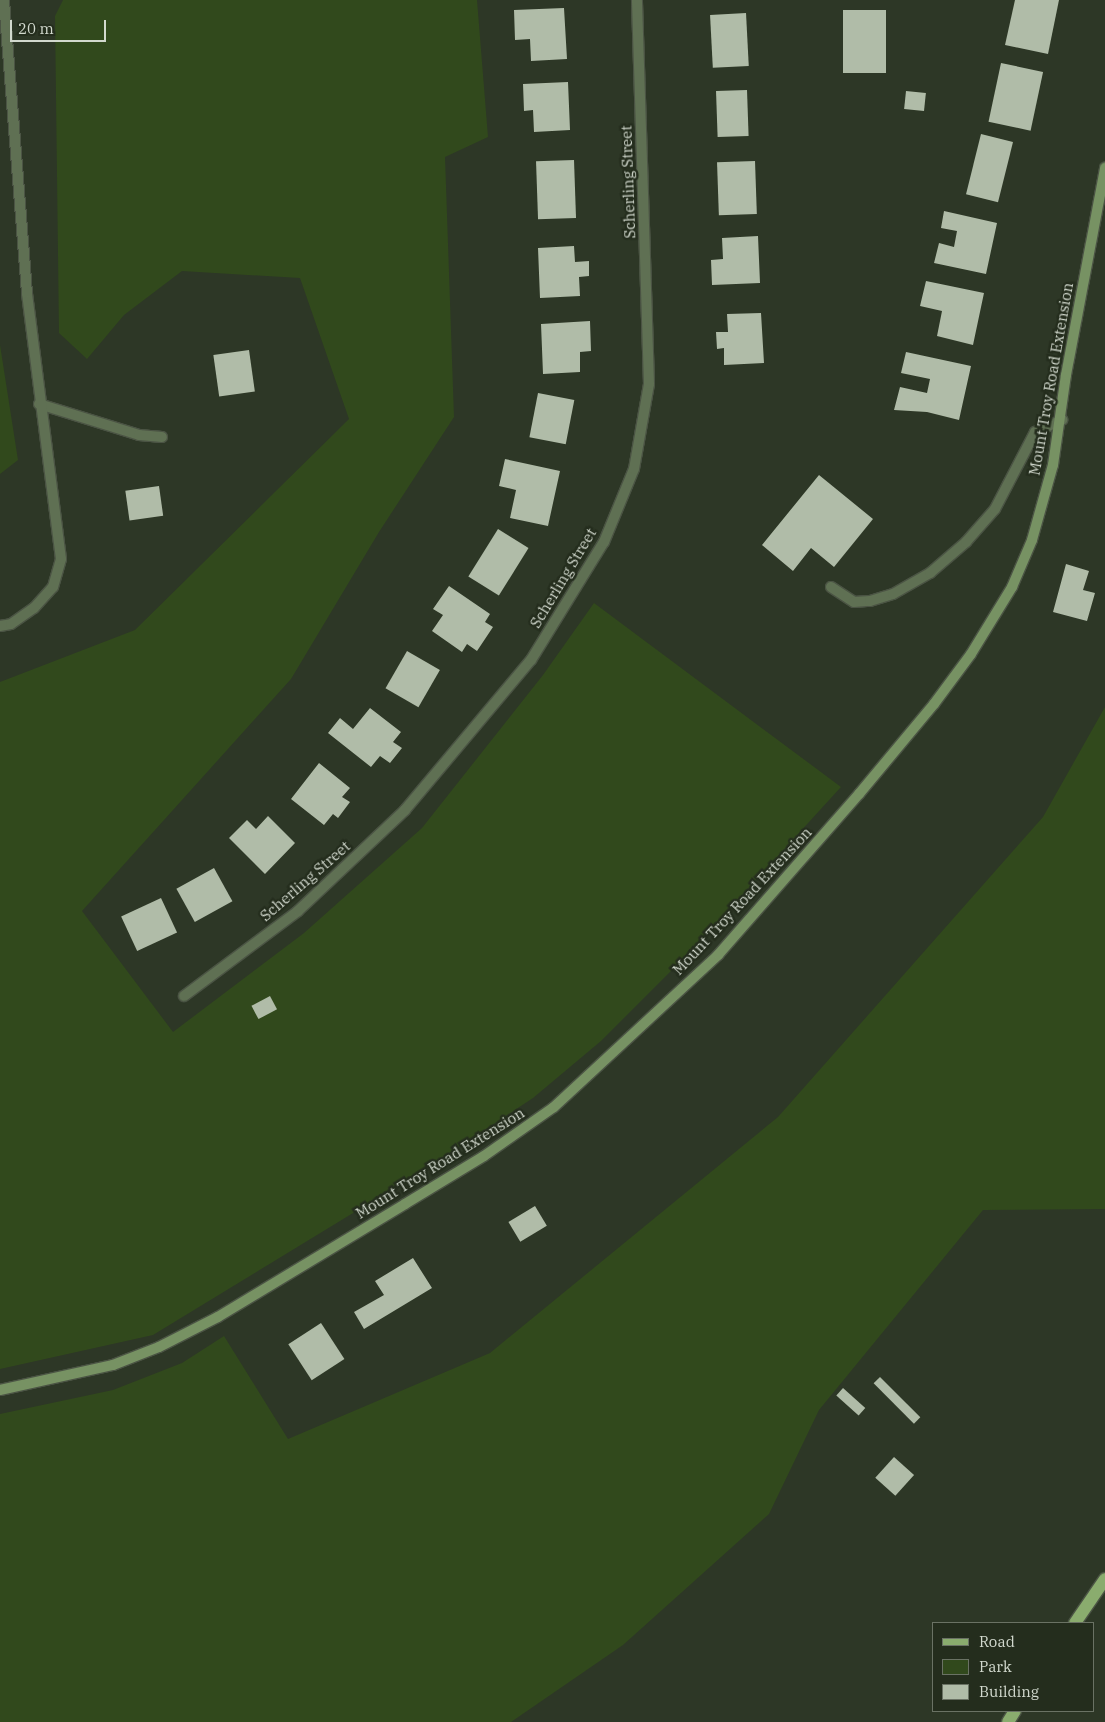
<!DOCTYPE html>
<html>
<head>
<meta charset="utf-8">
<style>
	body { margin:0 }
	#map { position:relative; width:1105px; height:1722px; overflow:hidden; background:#2d3726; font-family:"IBM Plex Serif",serif }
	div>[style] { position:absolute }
	.green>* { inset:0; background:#31491c }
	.building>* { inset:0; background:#b0bca8; transform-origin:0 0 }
	.roads { filter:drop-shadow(1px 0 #4b5444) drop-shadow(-1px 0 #4b5444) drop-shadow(0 1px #4b5444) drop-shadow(0 -1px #4b5444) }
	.lane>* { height:10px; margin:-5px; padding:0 5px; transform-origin:5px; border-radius:5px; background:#5f7053 }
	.street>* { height:10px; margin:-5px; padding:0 5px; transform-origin:5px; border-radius:5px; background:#5f7053 }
	.secondary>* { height:10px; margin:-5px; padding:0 5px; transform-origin:5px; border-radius:5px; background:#779263 }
	.primary>* { height:12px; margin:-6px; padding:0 6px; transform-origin:6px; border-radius:6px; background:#8aac6e }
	span { translate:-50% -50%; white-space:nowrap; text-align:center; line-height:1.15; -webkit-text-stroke:5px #242d1d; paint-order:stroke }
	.street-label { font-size:15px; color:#d2d9ce }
	.legend { position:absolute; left:932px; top:1622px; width:162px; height:90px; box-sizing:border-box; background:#242d1d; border:1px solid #6a7264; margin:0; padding:6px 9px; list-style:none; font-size:15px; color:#d2d9ce }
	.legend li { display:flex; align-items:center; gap:10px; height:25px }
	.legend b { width:25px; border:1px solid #6a7264 }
	.scale { position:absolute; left:10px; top:20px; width:96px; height:22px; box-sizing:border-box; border:2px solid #d2d9ce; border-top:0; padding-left:6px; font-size:15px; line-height:18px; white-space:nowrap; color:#d2d9ce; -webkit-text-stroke:4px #242d1d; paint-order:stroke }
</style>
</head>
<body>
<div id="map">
	<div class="green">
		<div style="clip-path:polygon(63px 0,477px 0,488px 137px,445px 157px,454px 417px,379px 532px,291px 679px,82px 911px,173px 1032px,304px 933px,422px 828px,543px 675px,594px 603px,841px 787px,693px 949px,601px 1041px,533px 1098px,422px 1171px,153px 1335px,0 1369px,0 682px,135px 630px,349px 419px,300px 278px,182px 271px,124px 315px,87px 359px,59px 333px,55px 16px)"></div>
		<div style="clip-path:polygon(0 345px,18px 460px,0 474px)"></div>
		<div style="clip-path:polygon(1105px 707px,1105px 1209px,983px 1210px,819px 1410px,769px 1514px,623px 1645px,511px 1722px,0 1722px,0 1414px,113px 1390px,182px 1363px,224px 1336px,288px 1439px,490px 1353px,778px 1117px,1043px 817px)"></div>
	</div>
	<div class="building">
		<div style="clip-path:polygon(1015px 0,1059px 0,1048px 54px,1005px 45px)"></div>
		<div style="clip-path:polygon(564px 8px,567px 59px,531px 61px,530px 39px,515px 40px,514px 10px)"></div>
		<div style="left:843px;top:10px;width:43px;height:63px"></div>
		<div style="left:746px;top:13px;width:53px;height:36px;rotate:87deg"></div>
		<div style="left:1001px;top:63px;width:43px;height:60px;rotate:12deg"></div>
		<div style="clip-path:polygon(568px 82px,570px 130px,534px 132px,533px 110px,524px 111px,523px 84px)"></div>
		<div style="left:747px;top:90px;width:46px;height:31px;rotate:88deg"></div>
		<div style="left:906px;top:91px;width:20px;height:18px;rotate:6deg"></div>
		<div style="left:981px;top:134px;width:33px;height:62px;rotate:14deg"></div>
		<div style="left:574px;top:160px;width:58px;height:38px;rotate:88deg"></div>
		<div style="left:755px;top:161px;width:53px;height:38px;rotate:88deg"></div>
		<div style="clip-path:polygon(944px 211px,997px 223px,986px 274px,934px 263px,939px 243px,954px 247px,957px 231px,941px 228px)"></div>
		<div style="clip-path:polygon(758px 236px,760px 283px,712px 285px,711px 260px,723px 259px,722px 238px)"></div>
		<div style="clip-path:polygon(574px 246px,575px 262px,589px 261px,589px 276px,579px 277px,580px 296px,540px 298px,538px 248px)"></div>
		<div style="clip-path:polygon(926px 281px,984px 293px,973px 345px,937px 336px,942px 311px,920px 306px)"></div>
		<div style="clip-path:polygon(761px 313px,764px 363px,724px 365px,724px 348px,717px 349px,716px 332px,728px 332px,727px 314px)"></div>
		<div style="clip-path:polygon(590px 321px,591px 351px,580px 352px,580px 372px,543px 374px,541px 324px)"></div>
		<div style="left:249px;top:350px;width:42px;height:36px;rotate:82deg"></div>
		<div style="clip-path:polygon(906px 352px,971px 366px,959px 420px,927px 412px,894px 410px,900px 387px,927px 393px,930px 379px,901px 373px)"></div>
		<div style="left:538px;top:393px;width:37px;height:45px;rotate:11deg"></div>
		<div style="clip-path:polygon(505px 459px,560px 471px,548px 526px,510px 518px,516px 490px,499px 486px)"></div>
		<div style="clip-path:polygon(819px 475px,873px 519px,834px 567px,811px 548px,793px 571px,762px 545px)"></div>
		<div style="left:159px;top:486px;width:30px;height:34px;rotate:82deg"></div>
		<div style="left:498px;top:529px;width:36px;height:56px;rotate:32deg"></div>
		<div style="clip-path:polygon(1066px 564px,1089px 571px,1083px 590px,1095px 593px,1087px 621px,1053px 612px)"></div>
		<div style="clip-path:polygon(449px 586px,490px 614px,485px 622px,493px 627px,477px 651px,467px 644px,462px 652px,432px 631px,443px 615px,433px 609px)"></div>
		<div style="left:407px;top:651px;width:38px;height:43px;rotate:30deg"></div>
		<div style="clip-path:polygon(370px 708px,401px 732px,393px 742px,402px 748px,390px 763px,380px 756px,371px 767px,328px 733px,340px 718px,353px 729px)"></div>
		<div style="clip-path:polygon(319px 763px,350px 788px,342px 797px,350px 802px,338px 818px,333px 814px,324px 825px,291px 799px)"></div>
		<div style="clip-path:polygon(268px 816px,295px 843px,265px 874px,229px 838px,247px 820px,256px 829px)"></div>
		<div style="left:214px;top:868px;width:38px;height:43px;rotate:61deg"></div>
		<div style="left:161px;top:898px;width:38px;height:44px;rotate:65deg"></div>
		<div style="left:270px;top:996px;width:15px;height:21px;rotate:62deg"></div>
		<div style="left:535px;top:1206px;width:23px;height:31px;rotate:59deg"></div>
		<div style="clip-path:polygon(413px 1258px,432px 1288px,364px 1329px,354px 1312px,384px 1295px,375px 1281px)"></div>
		<div style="left:321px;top:1323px;width:43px;height:39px;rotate:57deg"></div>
		<div style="left:880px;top:1377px;width:57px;height:9px;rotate:45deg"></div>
		<div style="left:843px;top:1388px;width:30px;height:10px;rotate:42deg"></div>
		<div style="left:894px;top:1457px;width:27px;height:28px;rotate:42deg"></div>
	</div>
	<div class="roads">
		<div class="lane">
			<div style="left:39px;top:404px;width:105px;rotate:17.2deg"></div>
			<div style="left:139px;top:435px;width:23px;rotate:5deg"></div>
			<div style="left:831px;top:587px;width:27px;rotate:33deg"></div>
			<div style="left:854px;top:602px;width:16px;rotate:-4deg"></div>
			<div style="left:870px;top:601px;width:24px;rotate:-17deg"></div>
			<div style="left:893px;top:594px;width:43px;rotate:-29.6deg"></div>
			<div style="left:930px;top:573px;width:48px;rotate:-40.7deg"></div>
			<div style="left:966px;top:542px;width:44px;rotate:-48.7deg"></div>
			<div style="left:995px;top:509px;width:87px;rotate:-62.5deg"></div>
			<div style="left:1035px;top:432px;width:30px;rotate:-24deg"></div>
			<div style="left:0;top:626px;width:11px;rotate:-10deg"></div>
			<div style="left:11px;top:624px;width:28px;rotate:-35deg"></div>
			<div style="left:34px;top:608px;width:28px;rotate:-48deg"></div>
			<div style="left:53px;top:587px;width:29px;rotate:-74deg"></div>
			<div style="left:61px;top:559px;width:268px;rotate:-97.3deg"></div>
			<div style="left:27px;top:293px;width:294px;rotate:-94.5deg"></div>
		</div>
		<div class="street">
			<div style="left:184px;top:996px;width:142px;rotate:-36.7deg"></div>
			<div style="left:298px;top:911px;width:147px;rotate:-43.3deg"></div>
			<div style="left:405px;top:810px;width:196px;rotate:-50deg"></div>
			<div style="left:531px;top:660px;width:139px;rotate:-58.3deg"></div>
			<div style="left:604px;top:542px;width:79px;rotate:-67.7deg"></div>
			<div style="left:634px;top:469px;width:86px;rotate:-80deg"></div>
			<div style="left:649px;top:384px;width:384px;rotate:-91.8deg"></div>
		</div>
		<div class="secondary">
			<div style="left:0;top:1390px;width:116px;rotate:-12.5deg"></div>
			<div style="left:113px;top:1365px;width:49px;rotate:-21.4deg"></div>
			<div style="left:159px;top:1347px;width:66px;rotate:-27deg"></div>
			<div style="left:218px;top:1317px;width:218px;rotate:-31.1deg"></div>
			<div style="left:405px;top:1204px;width:92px;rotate:-31.3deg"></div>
			<div style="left:484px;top:1156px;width:85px;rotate:-35deg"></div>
			<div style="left:554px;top:1107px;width:224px;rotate:-42.8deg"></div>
			<div style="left:718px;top:955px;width:214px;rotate:-48.8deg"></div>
			<div style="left:859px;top:794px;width:117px;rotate:-50.2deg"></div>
			<div style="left:934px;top:704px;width:62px;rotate:-53.5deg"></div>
			<div style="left:971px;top:654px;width:79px;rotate:-58.5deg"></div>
			<div style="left:1012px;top:587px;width:51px;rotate:-66.9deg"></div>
			<div style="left:1032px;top:540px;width:78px;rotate:-74.4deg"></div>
			<div style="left:1053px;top:465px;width:91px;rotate:-81.8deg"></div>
			<div style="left:1066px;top:375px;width:211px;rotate:-79.3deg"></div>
		</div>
		<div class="primary">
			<div style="left:1075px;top:1623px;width:53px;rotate:-55.7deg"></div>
			<div style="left:1008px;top:1722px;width:13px;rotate:-58deg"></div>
		</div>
	</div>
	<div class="street-label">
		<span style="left:628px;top:182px;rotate:-92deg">Scherling Street</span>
		<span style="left:1051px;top:379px;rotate:-80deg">Mount Troy Road Extension</span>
		<span style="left:563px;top:578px;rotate:-59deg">Scherling Street</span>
		<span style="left:305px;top:881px;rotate:-41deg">Scherling Street</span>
		<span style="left:742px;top:901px;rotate:-47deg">Mount Troy Road Extension</span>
		<span style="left:440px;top:1163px;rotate:-32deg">Mount Troy Road Extension</span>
	</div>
	<ul class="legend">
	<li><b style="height:6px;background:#8aac6e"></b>Road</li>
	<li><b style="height:14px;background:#31491c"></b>Park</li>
	<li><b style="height:14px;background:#b0bca8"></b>Building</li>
	</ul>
	<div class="scale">20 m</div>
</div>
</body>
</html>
